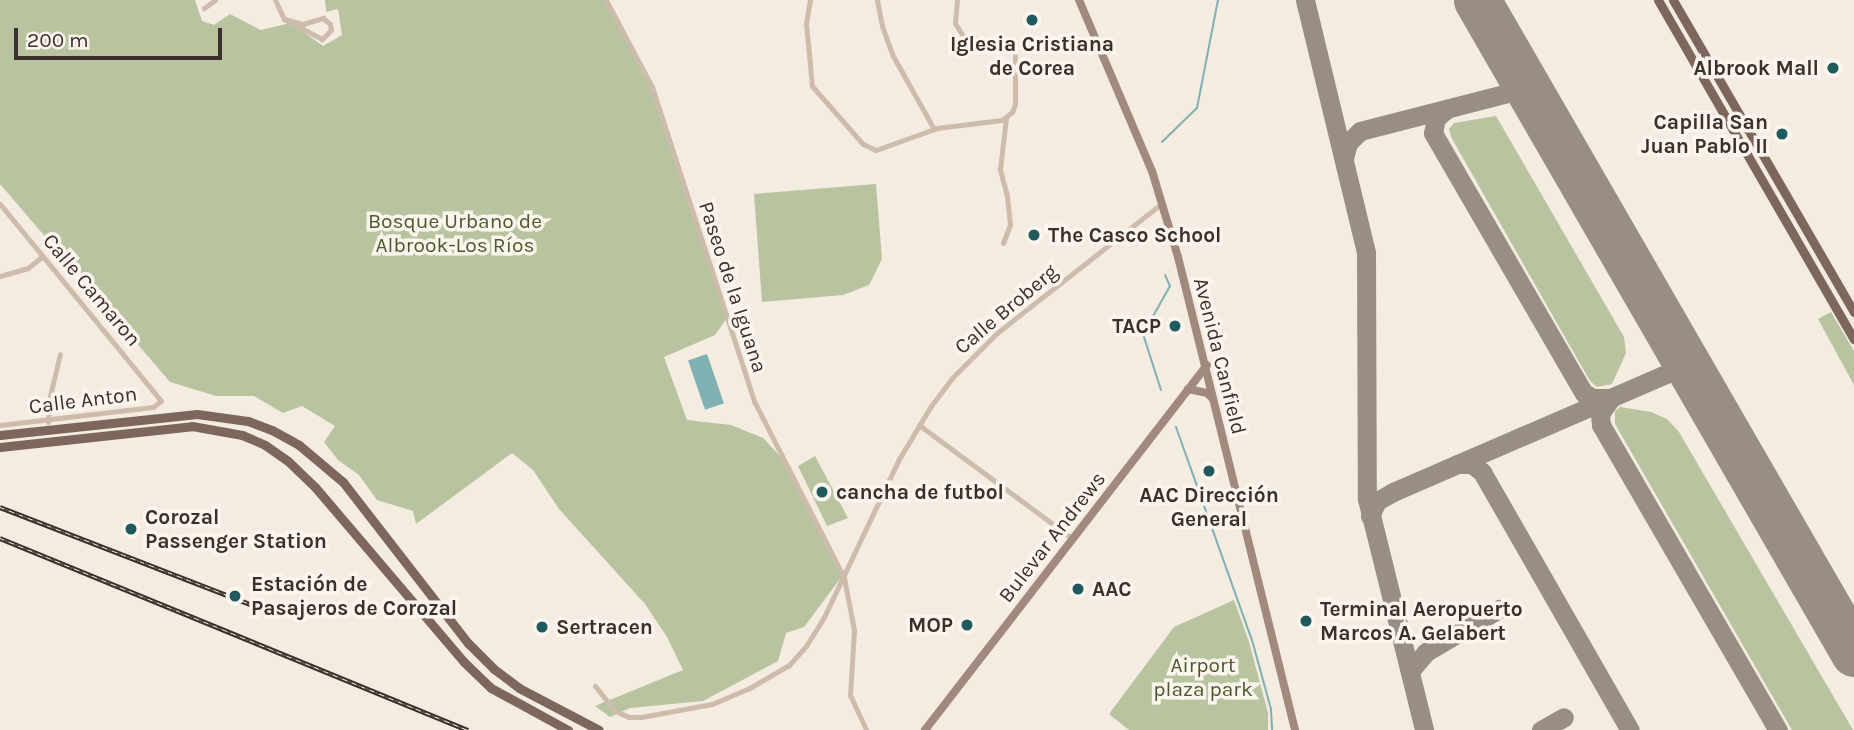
<!DOCTYPE html>
<html>
<head>
<meta charset="utf-8">
<style>
	body { margin:0 }
	#map { position:relative; width:1854px; height:730px; overflow:hidden; background:#f4ebe1; font-family:Karla,sans-serif }
	div>[style] { position:absolute }
	.green>* { inset:0; background:#b8c4a0 }
	.water>* { inset:0; background:#7fb0b2; transform-origin:0 0 }
	.stream>* { height:2px; margin:-1px; padding:0 1px; transform-origin:1px; border-radius:1px; background:#7fb0b2 }
	.taxiway>* { height:19px; margin:-9.5px; padding:0 9.5px; transform-origin:9.5px; border-radius:9.5px; background:#988e86 }
	.runway>* { height:47px; margin:-23.5px; padding:0 23.5px; transform-origin:23.5px; border-radius:23.5px; background:#988e86 }
	.street>* { height:5px; margin:-2.5px; padding:0 2.5px; transform-origin:2.5px; border-radius:2.5px; background:#cdbbac }
	.secondary>* { height:8px; margin:-4px; padding:0 4px; transform-origin:4px; border-radius:4px; background:#a18a7d }
	.primary>* { height:9px; margin:-4.5px; padding:0 4.5px; transform-origin:4.5px; border-radius:4.5px; background:#7d675c }
	.rail>* { height:4.5px; margin-top:-2.25px; transform-origin:0; background:repeating-linear-gradient(90deg,#fbf5ee 0 5px,#3b302b 0 10px); box-sizing:border-box; border-block:2px solid #3b302b }
	.dots>* { width:19px; height:19px; translate:-50% -50%; box-sizing:border-box; border:4px solid #fbf5ee; border-radius:50% }
	span { translate:-50% -50%; white-space:nowrap; text-align:center; line-height:1.15; -webkit-text-stroke:7px #fbf5ee; paint-order:stroke }
	.poi-label { font-size:21px; color:#3b302b; font-weight:700 }
	.right { translate:-100% -50%; text-align:right }
	.left { translate:0 -50%; text-align:left }
	.park-label { font-size:21px; color:#4a5a2e }
	.street-label { font-size:21px; color:#3b302b }
	.scale { position:absolute; left:14px; top:28px; width:208px; height:32px; box-sizing:border-box; border:4px solid #3b302b; border-top:0; padding-left:9px; font-size:21px; line-height:24px; white-space:nowrap; color:#3b302b; -webkit-text-stroke:5px #fbf5ee; paint-order:stroke }
</style>
</head>
<body>
<div id="map">
	<div class="green">
		<div style="clip-path:polygon(0 0,195px 0,202px 21px,214px 25px,230px 14px,261px 30px,291px 23px,323px 46px,342px 35px,338px 9px,326px 12px,325px 0,606px 0,651px 84px,727px 318px,715px 335px,664px 357px,687px 420px,731px 425px,763px 438px,779px 455px,843px 575px,804px 627px,786px 633px,778px 661px,703px 701px,630px 708px,610px 717px,595px 706px,683px 670px,667px 637px,645px 604px,559px 509px,533px 470px,512px 453px,416px 524px,413px 511px,377px 500px,359px 475px,338px 460px,324px 442px,335px 426px,302px 406px,283px 413px,254px 396px,216px 396px,170px 382px,0 184px)"></div>
		<div style="clip-path:polygon(1496px 116px,1624px 337px,1626px 353px,1612px 384px,1597px 387px,1590px 381px,1451px 137px,1449px 129px,1454px 123px)"></div>
		<div style="clip-path:polygon(876px 184px,882px 259px,869px 285px,843px 295px,762px 302px,754px 194px)"></div>
		<div style="clip-path:polygon(1831px 312px,1854px 351px,1854px 385px,1818px 319px)"></div>
		<div style="clip-path:polygon(1620px 407px,1651px 412px,1667px 419px,1679px 432px,1853px 730px,1792px 730px,1615px 424px,1615px 411px)"></div>
		<div style="clip-path:polygon(815px 456px,848px 518px,827px 526px,798px 466px)"></div>
		<div style="clip-path:polygon(1234px 600px,1249px 642px,1268px 713px,1268px 730px,1129px 730px,1109px 714px,1174px 627px)"></div>
	</div>
	<div class="water">
		<div style="left:707px;top:354px;width:52px;height:20px;rotate:71deg"></div>
	</div>
	<div class="stream">
		<div style="left:1162px;top:142px;width:49px;rotate:-44.2deg"></div>
		<div style="left:1197px;top:108px;width:110px;rotate:-79deg"></div>
		<div style="left:1161px;top:390px;width:59px;rotate:-107.8deg"></div>
		<div style="left:1143px;top:334px;width:55px;rotate:-60.6deg"></div>
		<div style="left:1170px;top:286px;width:12px;rotate:-114deg"></div>
		<div style="left:1176px;top:427px;width:226px;rotate:70.4deg"></div>
		<div style="left:1252px;top:640px;width:72px;rotate:74.6deg"></div>
		<div style="left:1271px;top:709px;width:21px;rotate:87deg"></div>
	</div>
	<div class="taxiway">
		<div style="left:1305px;top:0;width:260px;rotate:76.4deg"></div>
		<div style="left:1366px;top:253px;width:246px;rotate:89.8deg"></div>
		<div style="left:1367px;top:499px;width:238px;rotate:76.1deg"></div>
		<div style="left:1447px;top:109px;width:14px;rotate:141deg"></div>
		<div style="left:1436px;top:118px;width:15px;rotate:101deg"></div>
		<div style="left:1433px;top:133px;width:301px;rotate:59.9deg"></div>
		<div style="left:1584px;top:393px;width:10px;rotate:29deg"></div>
		<div style="left:1593px;top:398px;width:18px"></div>
		<div style="left:1344px;top:158px;width:16px;rotate:-75deg"></div>
		<div style="left:1348px;top:143px;width:17px;rotate:-45deg"></div>
		<div style="left:1360px;top:131px;width:172px;rotate:-14.4deg"></div>
		<div style="left:1611px;top:398px;width:19px;rotate:125deg"></div>
		<div style="left:1600px;top:414px;width:11px;rotate:85deg"></div>
		<div style="left:1601px;top:425px;width:353px;rotate:59.9deg"></div>
		<div style="left:1457px;top:464px;width:15px"></div>
		<div style="left:1472px;top:464px;width:13px;rotate:39deg"></div>
		<div style="left:1482px;top:472px;width:297px;rotate:60.2deg"></div>
		<div style="left:1370px;top:516px;width:17px;rotate:-65deg"></div>
		<div style="left:1377px;top:501px;width:18px;rotate:-29deg"></div>
		<div style="left:1393px;top:492px;width:320px;rotate:-23.4deg"></div>
		<div style="left:1411px;top:670px;width:23px;rotate:-50deg"></div>
		<div style="left:1426px;top:652px;width:85px;rotate:-30.5deg"></div>
		<div style="left:1541px;top:730px;width:26px;rotate:-29deg"></div>
	</div>
	<div class="runway">
		<div style="left:1477px;top:0;width:754px;rotate:60deg"></div>
	</div>
	<div class="street">
		<div style="left:275px;top:0;width:21px;rotate:65deg"></div>
		<div style="left:606px;top:0;width:98px;rotate:62.1deg"></div>
		<div style="left:652px;top:87px;width:330px;rotate:72deg"></div>
		<div style="left:754px;top:401px;width:199px;rotate:63deg"></div>
		<div style="left:844px;top:578px;width:53px;rotate:79.1deg"></div>
		<div style="left:854px;top:630px;width:65px;rotate:93.5deg"></div>
		<div style="left:850px;top:695px;width:38px;rotate:65deg"></div>
		<div style="left:810px;top:0;width:23px;rotate:100deg"></div>
		<div style="left:806px;top:23px;width:63px;rotate:84.6deg"></div>
		<div style="left:812px;top:86px;width:77px;rotate:48.7deg"></div>
		<div style="left:863px;top:144px;width:14px;rotate:25deg"></div>
		<div style="left:876px;top:150px;width:65px;rotate:-19.8deg"></div>
		<div style="left:937px;top:128px;width:65px;rotate:-7deg"></div>
		<div style="left:1002px;top:120px;width:13px;rotate:-39deg"></div>
		<div style="left:1012px;top:112px;width:9px;rotate:-69deg"></div>
		<div style="left:1015px;top:104px;width:51px;rotate:-90deg"></div>
		<div style="left:1015px;top:53px;width:13px;rotate:-135deg"></div>
		<div style="left:1006px;top:44px;width:44px;rotate:-169.5deg"></div>
		<div style="left:963px;top:36px;width:15px;rotate:-122deg"></div>
		<div style="left:955px;top:23px;width:23px;rotate:-85deg"></div>
		<div style="left:877px;top:0;width:26px;rotate:79deg"></div>
		<div style="left:882px;top:26px;width:32px;rotate:70deg"></div>
		<div style="left:893px;top:56px;width:84px;rotate:60.7deg"></div>
		<div style="left:204px;top:8px;width:14px;rotate:-36deg"></div>
		<div style="left:323px;top:18px;width:9px;rotate:41deg"></div>
		<div style="left:330px;top:24px;width:6px;rotate:81deg"></div>
		<div style="left:331px;top:30px;width:13px;rotate:135deg"></div>
		<div style="left:322px;top:39px;width:43px;rotate:-152.2deg"></div>
		<div style="left:284px;top:19px;width:20px;rotate:15deg"></div>
		<div style="left:303px;top:24px;width:21px;rotate:-17deg"></div>
		<div style="left:0;top:204px;width:254px;rotate:50.7deg"></div>
		<div style="left:161px;top:401px;width:10px;rotate:143deg"></div>
		<div style="left:153px;top:407px;width:154px;rotate:173.3deg"></div>
		<div style="left:1003px;top:243px;width:19px;rotate:-69deg"></div>
		<div style="left:1010px;top:225px;width:29px;rotate:-96deg"></div>
		<div style="left:1007px;top:196px;width:28px;rotate:-105deg"></div>
		<div style="left:1000px;top:169px;width:51px;rotate:-83.3deg"></div>
		<div style="left:0;top:276px;width:29px;rotate:-16deg"></div>
		<div style="left:28px;top:268px;width:19px;rotate:-39deg"></div>
		<div style="left:48px;top:422px;width:22px;rotate:-87deg"></div>
		<div style="left:49px;top:400px;width:47px;rotate:-76.6deg"></div>
		<div style="left:919px;top:425px;width:192px;rotate:36.5deg"></div>
		<div style="left:595px;top:686px;width:32px;rotate:51deg"></div>
		<div style="left:615px;top:711px;width:15px;rotate:23deg"></div>
		<div style="left:629px;top:717px;width:12px"></div>
		<div style="left:641px;top:717px;width:72px;rotate:-10.4deg"></div>
		<div style="left:712px;top:704px;width:39px;rotate:-23deg"></div>
		<div style="left:748px;top:689px;width:48px;rotate:-30.3deg"></div>
		<div style="left:789px;top:665px;width:25px;rotate:-48deg"></div>
		<div style="left:806px;top:646px;width:34px;rotate:-58deg"></div>
		<div style="left:824px;top:617px;width:175px;rotate:-64.6deg"></div>
		<div style="left:899px;top:459px;width:62px;rotate:-58.9deg"></div>
		<div style="left:931px;top:406px;width:35px;rotate:-53deg"></div>
		<div style="left:952px;top:378px;width:64px;rotate:-45deg"></div>
		<div style="left:997px;top:333px;width:210px;rotate:-38.2deg"></div>
	</div>
	<div class="secondary">
		<div style="left:1079px;top:0;width:186px;rotate:66.9deg"></div>
		<div style="left:1152px;top:171px;width:90px;rotate:73.2deg"></div>
		<div style="left:1178px;top:257px;width:487px;rotate:76.1deg"></div>
		<div style="left:1188px;top:389px;width:19px;rotate:12deg"></div>
		<div style="left:1207px;top:393px;width:8px;rotate:45deg"></div>
		<div style="left:925px;top:730px;width:461px;rotate:-52.3deg"></div>
	</div>
	<div class="primary">
		<div style="left:1658px;top:0;width:392px;rotate:60deg"></div>
		<div style="left:1673px;top:0;width:361px;rotate:59.9deg"></div>
		<div style="left:0;top:435px;width:198px;rotate:-6.1deg"></div>
		<div style="left:197px;top:414px;width:51px;rotate:7.8deg"></div>
		<div style="left:248px;top:421px;width:26px;rotate:21deg"></div>
		<div style="left:272px;top:430px;width:31px;rotate:29deg"></div>
		<div style="left:299px;top:445px;width:57px;rotate:40.1deg"></div>
		<div style="left:343px;top:482px;width:204px;rotate:52.2deg"></div>
		<div style="left:468px;top:643px;width:37px;rotate:45deg"></div>
		<div style="left:494px;top:669px;width:31px;rotate:37deg"></div>
		<div style="left:519px;top:688px;width:90px;rotate:27.7deg"></div>
		<div style="left:0;top:447px;width:193px;rotate:-6.2deg"></div>
		<div style="left:192px;top:426px;width:51px;rotate:10.2deg"></div>
		<div style="left:242px;top:435px;width:25px;rotate:23deg"></div>
		<div style="left:265px;top:445px;width:28px;rotate:35deg"></div>
		<div style="left:288px;top:461px;width:37px;rotate:44deg"></div>
		<div style="left:315px;top:487px;width:230px;rotate:49.6deg"></div>
		<div style="left:464px;top:662px;width:37px;rotate:44deg"></div>
		<div style="left:491px;top:688px;width:88px;rotate:28.6deg"></div>
	</div>
	<div class="rail">
		<div style="left:0;top:507px;width:277px;rotate:21.2deg"></div>
		<div style="left:0;top:538px;width:506px;rotate:22.31deg"></div>
	</div>
	<div class="dots">
		<div style="left:1032px;top:20px;background:#1f5a5e"></div>
		<div style="left:1833px;top:68px;background:#1f5a5e"></div>
		<div style="left:1782px;top:134px;background:#1f5a5e"></div>
		<div style="left:1034px;top:235px;background:#1f5a5e"></div>
		<div style="left:1175px;top:326px;background:#1f5a5e"></div>
		<div style="left:1209px;top:471px;background:#1f5a5e"></div>
		<div style="left:822px;top:492px;background:#1f5a5e"></div>
		<div style="left:131px;top:529px;background:#1f5a5e"></div>
		<div style="left:1078px;top:589px;background:#1f5a5e"></div>
		<div style="left:235px;top:596px;background:#1f5a5e"></div>
		<div style="left:1306px;top:621px;background:#1f5a5e"></div>
		<div style="left:967px;top:625px;background:#1f5a5e"></div>
		<div style="left:542px;top:627px;background:#1f5a5e"></div>
	</div>
	<div class="poi-label">
		<span style="left:1032px;top:56px">Iglesia Cristiana<br>de Corea</span>
		<span class="right" style="left:1819px;top:68px">Albrook Mall</span>
		<span class="right" style="left:1768px;top:134px">Capilla San<br>Juan Pablo II</span>
		<span class="left" style="left:1048px;top:235px">The Casco School</span>
		<span class="right" style="left:1161px;top:326px">TACP</span>
		<span class="left" style="left:836px;top:492px">cancha de futbol</span>
		<span style="left:1209px;top:507px">AAC Dirección<br>General</span>
		<span class="left" style="left:145px;top:529px">Corozal<br>Passenger Station</span>
		<span class="left" style="left:251px;top:596px">Estación de<br>Pasajeros de Corozal</span>
		<span class="left" style="left:1092px;top:589px">AAC</span>
		<span class="left" style="left:1320px;top:621px">Terminal Aeropuerto<br>Marcos A. Gelabert</span>
		<span class="right" style="left:953px;top:625px">MOP</span>
		<span class="left" style="left:556px;top:627px">Sertracen</span>
	</div>
	<div class="park-label">
		<span style="left:455px;top:233px">Bosque Urbano de<br>Albrook-Los Ríos</span>
		<span style="left:1203px;top:677px">Airport<br>plaza park</span>
	</div>
	<div class="street-label">
		<span style="left:733px;top:287px;rotate:72deg">Paseo de la Iguana</span>
		<span style="left:92px;top:290px;rotate:50deg">Calle Camaron</span>
		<span style="left:1006px;top:309px;rotate:-40deg">Calle Broberg</span>
		<span style="left:1220px;top:356px;rotate:76deg">Avenida Canfield</span>
		<span style="left:83px;top:400px;rotate:-7deg">Calle Anton</span>
		<span style="left:1052px;top:537px;rotate:-52deg">Bulevar Andrews</span>
	</div>
	<div class="scale">200 m</div>
</div>
</body>
</html>
